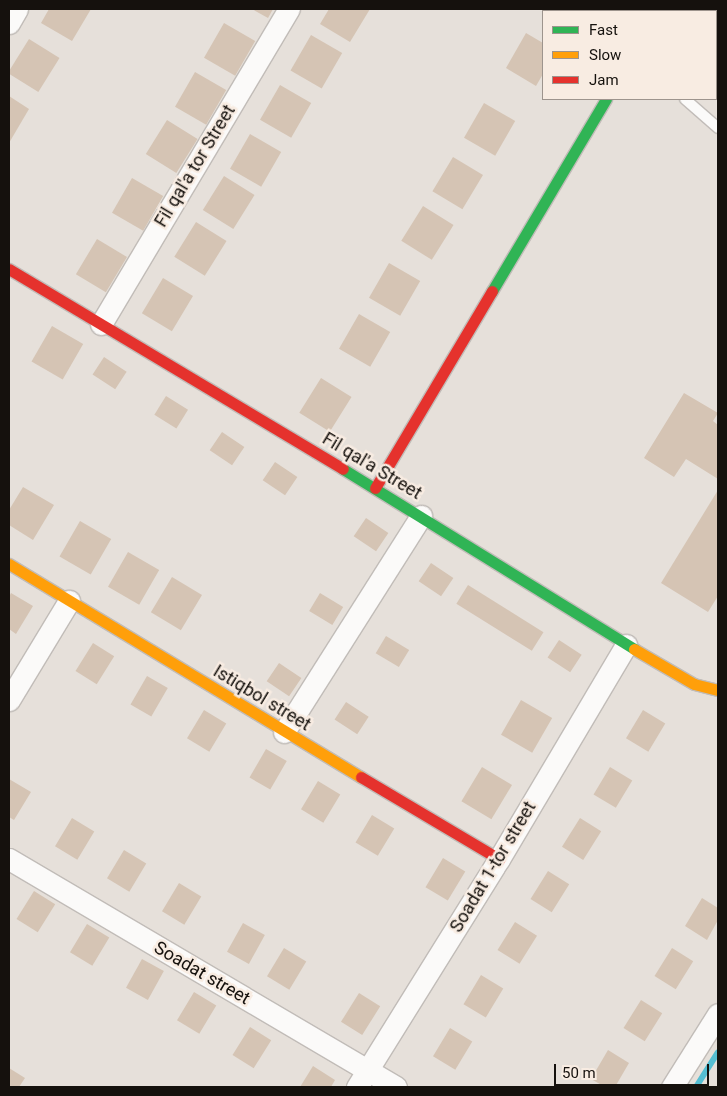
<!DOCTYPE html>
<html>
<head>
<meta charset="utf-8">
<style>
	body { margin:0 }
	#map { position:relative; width:727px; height:1096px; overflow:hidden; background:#e6e0da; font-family:Roboto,sans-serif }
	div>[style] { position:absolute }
	.stream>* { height:6px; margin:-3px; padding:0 3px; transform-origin:3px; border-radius:3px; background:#55bed2 }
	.building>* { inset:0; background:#d5c4b4; transform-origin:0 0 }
	.roads { filter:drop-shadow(1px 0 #c1bcb8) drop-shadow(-1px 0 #c1bcb8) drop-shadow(0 1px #c1bcb8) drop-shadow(0 -1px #c1bcb8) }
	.lane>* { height:10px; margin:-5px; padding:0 5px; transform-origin:5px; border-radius:5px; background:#fbfaf9 }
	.street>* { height:21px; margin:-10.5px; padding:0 10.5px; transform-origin:10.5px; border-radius:10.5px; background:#fbfaf9 }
	.fast>* { height:11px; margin:-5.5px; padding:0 5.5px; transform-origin:5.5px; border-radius:5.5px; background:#30b455 }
	.slow>* { height:11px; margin:-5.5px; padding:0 5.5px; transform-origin:5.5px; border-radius:5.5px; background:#ff9f0a }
	.jam>* { height:11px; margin:-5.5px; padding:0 5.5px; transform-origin:5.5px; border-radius:5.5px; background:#e5322d }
	span { translate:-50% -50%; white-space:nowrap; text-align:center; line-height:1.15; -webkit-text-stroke:5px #f8ece2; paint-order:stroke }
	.street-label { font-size:18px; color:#15110d }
	.frame { position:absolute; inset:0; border:10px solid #15110d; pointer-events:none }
	.legend { position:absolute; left:542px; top:10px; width:175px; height:90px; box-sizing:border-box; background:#f8ece2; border:1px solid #9d948d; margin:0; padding:6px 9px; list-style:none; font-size:15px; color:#15110d }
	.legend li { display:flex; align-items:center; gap:10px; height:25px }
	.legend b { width:25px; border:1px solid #9d948d }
	.scale { position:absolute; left:554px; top:1064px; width:155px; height:22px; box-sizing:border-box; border:2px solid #15110d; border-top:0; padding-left:6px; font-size:15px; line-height:18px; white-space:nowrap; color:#15110d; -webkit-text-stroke:4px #f8ece2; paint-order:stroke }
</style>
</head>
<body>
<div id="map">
	<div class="stream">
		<div style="left:696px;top:1087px;width:41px;rotate:-57.8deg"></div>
	</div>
	<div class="building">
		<div style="clip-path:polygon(49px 9px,91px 9px,72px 41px,41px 23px)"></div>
		<div style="clip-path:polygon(252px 9px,273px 9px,268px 18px)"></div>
		<div style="clip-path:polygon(329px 9px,370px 9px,350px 42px,320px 24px)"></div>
		<div style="left:224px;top:23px;width:36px;height:40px;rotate:30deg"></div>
		<div style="clip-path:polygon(526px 33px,543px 43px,543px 74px,536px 86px,506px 68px)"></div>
		<div style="left:311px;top:35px;width:36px;height:41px;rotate:30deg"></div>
		<div style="left:29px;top:39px;width:36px;height:40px;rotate:32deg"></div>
		<div style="left:195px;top:72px;width:36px;height:40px;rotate:30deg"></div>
		<div style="left:280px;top:85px;width:36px;height:40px;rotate:30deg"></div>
		<div style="clip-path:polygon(9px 96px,29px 109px,9px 143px)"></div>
		<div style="left:484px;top:103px;width:36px;height:40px;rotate:30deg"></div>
		<div style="left:167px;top:120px;width:36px;height:40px;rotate:32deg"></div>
		<div style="left:250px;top:134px;width:36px;height:40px;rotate:30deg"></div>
		<div style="left:453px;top:157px;width:35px;height:40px;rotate:31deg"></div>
		<div style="left:224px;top:176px;width:36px;height:40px;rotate:32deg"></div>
		<div style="left:132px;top:178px;width:36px;height:40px;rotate:30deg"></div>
		<div style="left:423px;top:206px;width:36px;height:41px;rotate:32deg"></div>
		<div style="left:196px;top:222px;width:36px;height:41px;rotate:32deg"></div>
		<div style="left:97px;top:239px;width:35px;height:41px;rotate:31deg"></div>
		<div style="left:389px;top:263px;width:36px;height:40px;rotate:30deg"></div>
		<div style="left:163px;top:278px;width:35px;height:41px;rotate:31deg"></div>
		<div style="left:359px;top:314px;width:36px;height:40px;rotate:30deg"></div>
		<div style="left:52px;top:326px;width:36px;height:41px;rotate:30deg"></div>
		<div style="left:104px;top:357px;width:27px;height:21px;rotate:33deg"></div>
		<div style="left:321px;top:378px;width:36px;height:41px;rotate:32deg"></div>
		<div style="clip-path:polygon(684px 393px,718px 413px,713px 421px,718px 425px,718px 479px,686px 459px,674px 477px,644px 458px)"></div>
		<div style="left:166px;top:396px;width:26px;height:22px;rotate:32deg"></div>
		<div style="left:222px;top:432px;width:27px;height:22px;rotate:34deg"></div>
		<div style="left:275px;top:462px;width:27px;height:22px;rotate:34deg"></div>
		<div style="clip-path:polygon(23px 487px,54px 505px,33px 540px,9px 525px,9px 510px)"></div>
		<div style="clip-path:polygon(718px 490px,718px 596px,708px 612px,661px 583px)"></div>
		<div style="left:366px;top:518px;width:27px;height:22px;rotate:34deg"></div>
		<div style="left:80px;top:521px;width:36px;height:41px;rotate:30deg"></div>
		<div style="left:128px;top:552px;width:36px;height:40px;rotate:30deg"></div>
		<div style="left:431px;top:563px;width:27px;height:22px;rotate:34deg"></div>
		<div style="left:172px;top:577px;width:35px;height:41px;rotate:31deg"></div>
		<div style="left:468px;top:585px;width:89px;height:22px;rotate:32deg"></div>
		<div style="clip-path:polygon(11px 593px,33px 606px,16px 634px,9px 629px,9px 597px)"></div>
		<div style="left:320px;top:593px;width:27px;height:21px;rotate:31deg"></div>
		<div style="left:386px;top:636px;width:27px;height:20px;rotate:31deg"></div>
		<div style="left:559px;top:640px;width:27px;height:21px;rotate:33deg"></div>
		<div style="left:93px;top:643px;width:25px;height:33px;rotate:32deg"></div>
		<div style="left:279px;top:663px;width:27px;height:22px;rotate:34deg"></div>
		<div style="left:147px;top:676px;width:24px;height:33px;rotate:30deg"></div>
		<div style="left:521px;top:700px;width:36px;height:40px;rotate:30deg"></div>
		<div style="left:346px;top:702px;width:27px;height:21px;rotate:33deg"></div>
		<div style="left:204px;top:710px;width:26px;height:33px;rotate:31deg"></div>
		<div style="left:643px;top:710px;width:26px;height:33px;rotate:31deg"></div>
		<div style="left:266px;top:749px;width:24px;height:33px;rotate:30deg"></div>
		<div style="left:482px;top:767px;width:35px;height:40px;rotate:31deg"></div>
		<div style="left:610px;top:767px;width:26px;height:32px;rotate:31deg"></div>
		<div style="clip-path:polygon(9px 779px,31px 792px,14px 820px,9px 817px)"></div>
		<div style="left:318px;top:781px;width:26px;height:33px;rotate:31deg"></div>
		<div style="left:372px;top:815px;width:26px;height:32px;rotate:31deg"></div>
		<div style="left:72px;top:818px;width:26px;height:33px;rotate:31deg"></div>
		<div style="left:580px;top:818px;width:25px;height:34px;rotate:32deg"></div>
		<div style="left:124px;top:850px;width:26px;height:33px;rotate:31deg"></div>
		<div style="left:443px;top:858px;width:26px;height:34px;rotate:31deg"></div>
		<div style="left:548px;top:871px;width:25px;height:33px;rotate:32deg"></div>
		<div style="left:179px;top:883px;width:26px;height:33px;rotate:31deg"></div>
		<div style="left:34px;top:891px;width:25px;height:33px;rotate:32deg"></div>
		<div style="clip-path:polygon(702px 898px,718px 908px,718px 920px,707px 940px,685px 926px)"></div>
		<div style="left:515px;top:922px;width:26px;height:33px;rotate:32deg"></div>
		<div style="left:243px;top:923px;width:25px;height:33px;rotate:29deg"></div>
		<div style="left:87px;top:924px;width:26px;height:33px;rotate:31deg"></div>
		<div style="left:284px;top:948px;width:26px;height:33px;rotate:31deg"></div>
		<div style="left:672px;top:948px;width:25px;height:33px;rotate:32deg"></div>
		<div style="left:142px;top:959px;width:25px;height:33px;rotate:29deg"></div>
		<div style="left:481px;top:975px;width:26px;height:34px;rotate:31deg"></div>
		<div style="left:194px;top:992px;width:26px;height:33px;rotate:31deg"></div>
		<div style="left:359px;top:993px;width:25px;height:34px;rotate:32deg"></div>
		<div style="left:641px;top:1000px;width:25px;height:33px;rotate:32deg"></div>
		<div style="left:250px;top:1027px;width:25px;height:33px;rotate:32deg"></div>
		<div style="left:450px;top:1028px;width:26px;height:33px;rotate:31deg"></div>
		<div style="clip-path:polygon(608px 1050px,629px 1063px,615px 1087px,605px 1087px,591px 1079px)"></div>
		<div style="clip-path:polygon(313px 1066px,335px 1080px,331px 1087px,300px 1087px)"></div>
		<div style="clip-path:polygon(9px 1068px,25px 1078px,19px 1087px,9px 1087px)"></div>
	</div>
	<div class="roads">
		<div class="lane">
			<div style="left:581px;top:9px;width:4px;rotate:34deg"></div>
			<div style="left:685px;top:99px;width:44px;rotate:41.3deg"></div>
		</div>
		<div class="street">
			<div style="left:9px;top:23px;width:16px;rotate:-60deg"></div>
			<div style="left:101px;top:324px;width:367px;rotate:-59.2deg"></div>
			<div style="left:9px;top:700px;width:116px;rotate:-58.8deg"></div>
			<div style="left:284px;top:732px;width:256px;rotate:-57.6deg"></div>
			<div style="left:9px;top:859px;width:449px;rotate:30.5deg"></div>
			<div style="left:357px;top:1087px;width:269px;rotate:-58.1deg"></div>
			<div style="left:499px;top:859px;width:249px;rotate:-59.3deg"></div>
			<div style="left:672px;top:1087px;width:86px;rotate:-57.8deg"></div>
		</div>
		<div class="fast">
			<div style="left:492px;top:291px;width:223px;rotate:-59.3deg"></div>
			<div style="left:343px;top:469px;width:342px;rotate:31.7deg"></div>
		</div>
		<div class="slow">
			<div style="left:9px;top:564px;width:411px;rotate:31.2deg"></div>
			<div style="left:634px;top:649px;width:69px;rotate:30.3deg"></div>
			<div style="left:694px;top:684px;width:25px;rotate:14deg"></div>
		</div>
		<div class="jam">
			<div style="left:9px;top:269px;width:389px;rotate:30.9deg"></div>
			<div style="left:375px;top:488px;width:229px;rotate:-59.3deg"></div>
			<div style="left:361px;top:777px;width:161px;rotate:30.7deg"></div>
		</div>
	</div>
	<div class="street-label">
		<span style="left:195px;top:166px;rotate:-59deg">Fil qal'a tor Street</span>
		<span style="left:372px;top:466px;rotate:31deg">Fil qal'a Street</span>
		<span style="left:262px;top:698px;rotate:31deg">Istiqbol street</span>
		<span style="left:493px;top:867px;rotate:-59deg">Soadat 1-tor street</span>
		<span style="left:202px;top:973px;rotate:30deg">Soadat street</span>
	</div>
	<div class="frame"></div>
	<ul class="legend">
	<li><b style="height:6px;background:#30b455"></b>Fast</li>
	<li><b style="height:6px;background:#ff9f0a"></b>Slow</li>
	<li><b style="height:6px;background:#e5322d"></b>Jam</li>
	</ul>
	<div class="scale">50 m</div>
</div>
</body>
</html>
